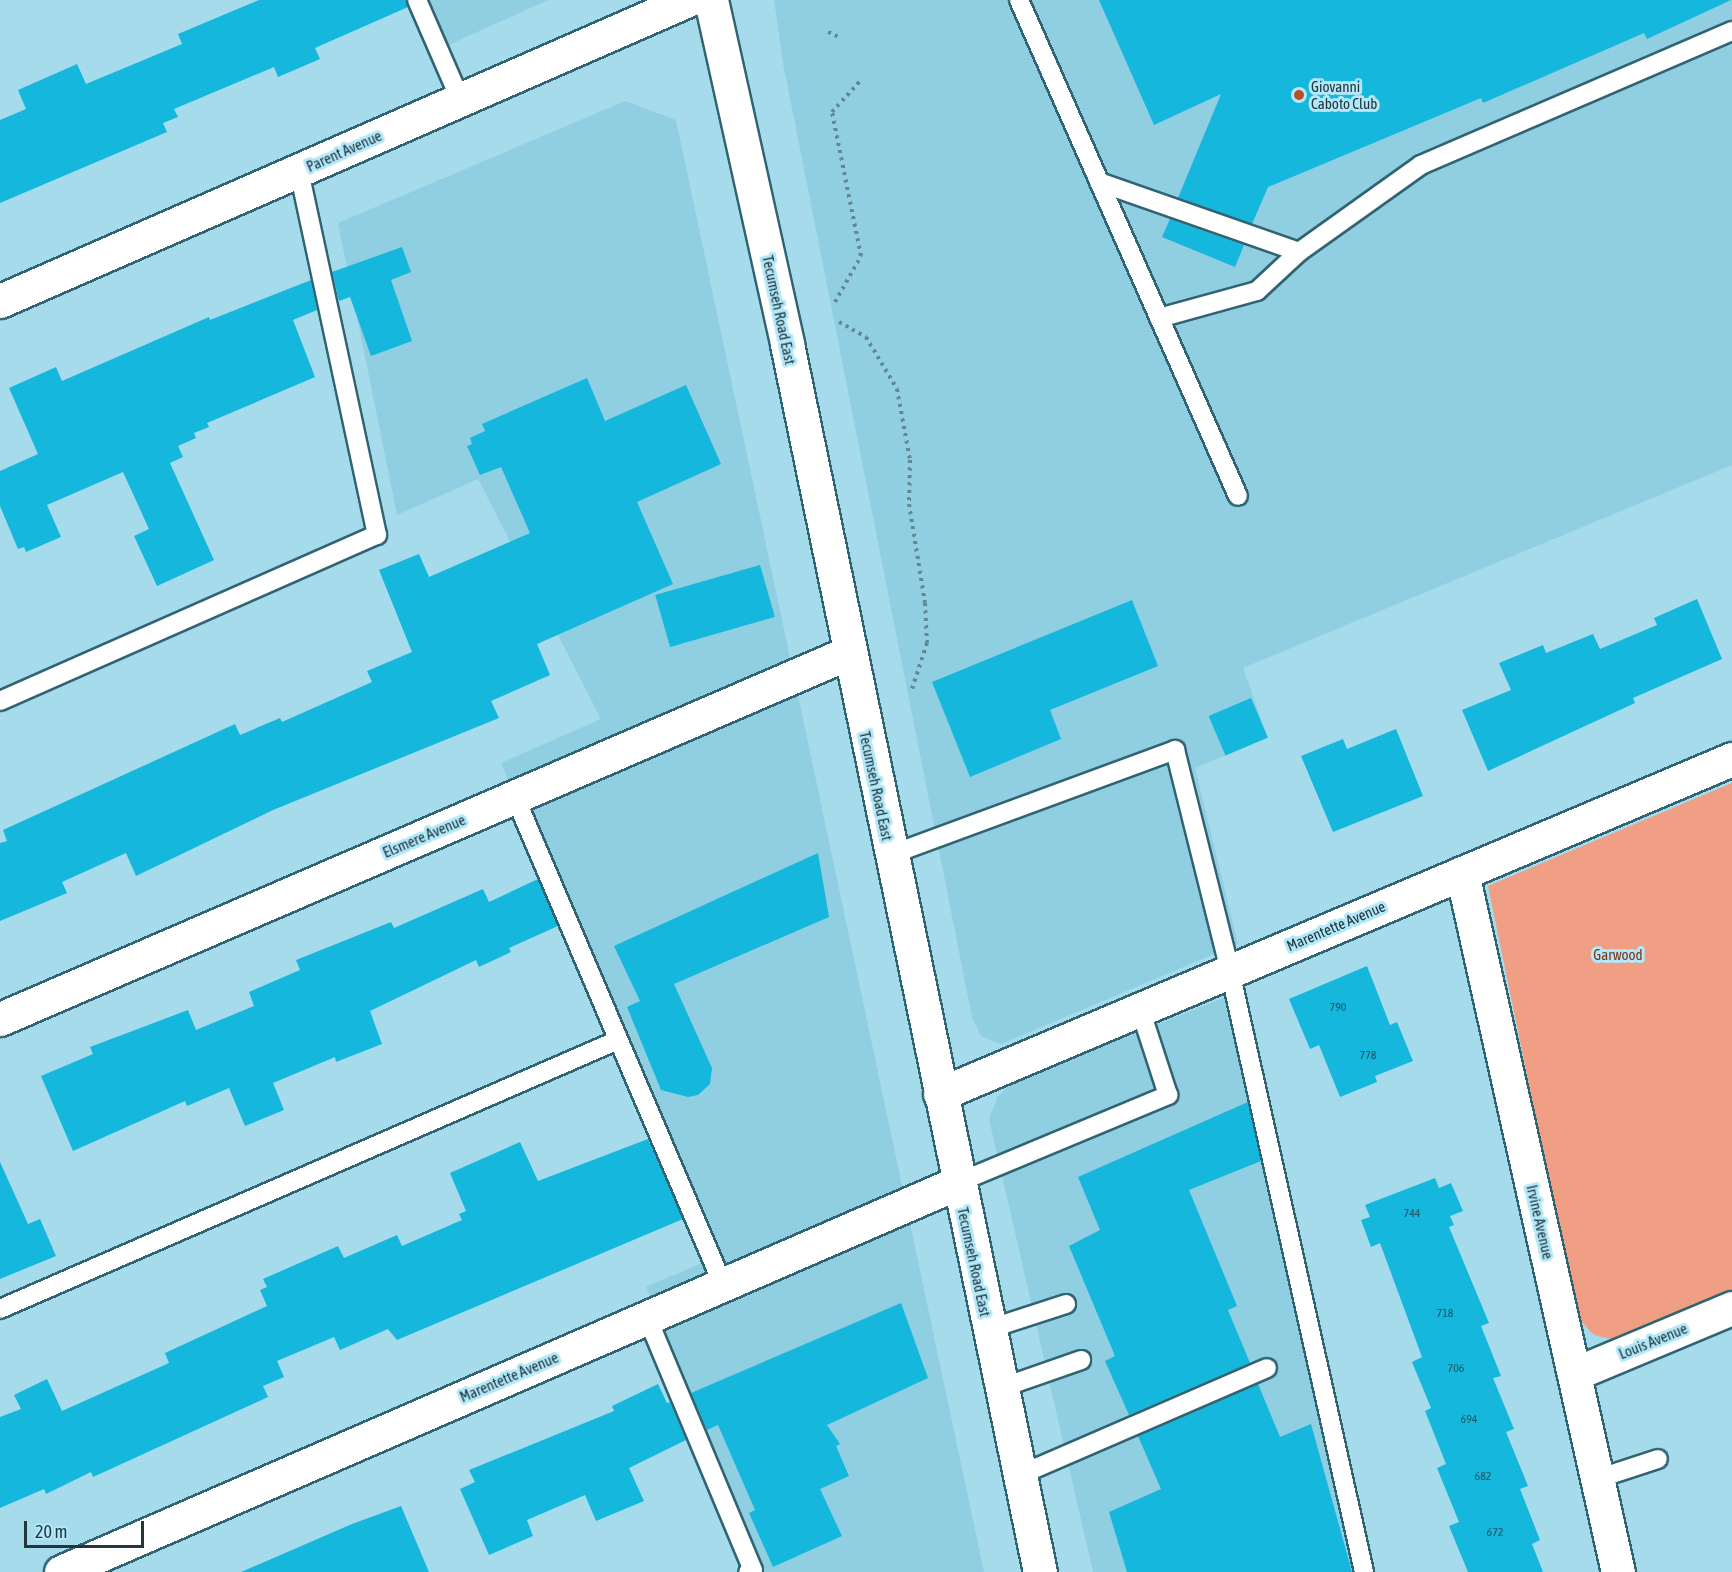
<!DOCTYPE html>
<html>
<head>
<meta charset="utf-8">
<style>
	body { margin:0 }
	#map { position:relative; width:1732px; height:1572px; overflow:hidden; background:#a6dbec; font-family:"Asap Condensed",sans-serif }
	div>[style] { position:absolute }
	.built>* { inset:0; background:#90cee1 }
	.green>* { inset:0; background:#f09f84 }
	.building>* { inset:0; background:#15b7dc; transform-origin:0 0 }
	.path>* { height:4px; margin-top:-2px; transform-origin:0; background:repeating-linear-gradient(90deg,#638894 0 3px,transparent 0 7.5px) }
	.roads { filter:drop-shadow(2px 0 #316473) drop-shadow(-2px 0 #316473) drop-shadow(0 2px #316473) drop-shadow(0 -2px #316473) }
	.service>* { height:18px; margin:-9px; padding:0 9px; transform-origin:9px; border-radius:9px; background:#fff }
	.minor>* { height:33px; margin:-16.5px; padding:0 16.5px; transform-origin:16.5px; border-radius:16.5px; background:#fff }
	.tertiary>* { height:33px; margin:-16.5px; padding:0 16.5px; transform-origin:16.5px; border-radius:16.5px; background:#fff }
	.secondary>* { height:33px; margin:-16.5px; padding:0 16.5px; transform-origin:16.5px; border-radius:16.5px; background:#fff }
	.dots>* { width:16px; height:16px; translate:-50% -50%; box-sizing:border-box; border:3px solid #b2e8f9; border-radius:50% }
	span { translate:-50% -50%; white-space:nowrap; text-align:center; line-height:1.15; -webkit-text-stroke:6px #b2e8f9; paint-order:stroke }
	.number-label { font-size:12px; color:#1e5665 }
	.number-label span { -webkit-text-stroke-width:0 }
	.poi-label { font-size:15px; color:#21363d }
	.left { translate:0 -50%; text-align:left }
	.street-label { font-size:15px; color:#21363d }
	.park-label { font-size:15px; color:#813416 }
	.scale { position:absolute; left:24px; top:1521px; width:120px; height:27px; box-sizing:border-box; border:3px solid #21363d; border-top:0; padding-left:8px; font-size:18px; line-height:21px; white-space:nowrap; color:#21363d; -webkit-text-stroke:4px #b2e8f9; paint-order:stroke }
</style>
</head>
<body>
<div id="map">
	<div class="built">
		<div style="clip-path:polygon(413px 0,548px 0,433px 52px)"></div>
		<div style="clip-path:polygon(774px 0,1732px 0,1732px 465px,1243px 668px,1268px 738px,1195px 768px,1238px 944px,1001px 1044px,981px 1036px,972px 1017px,783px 63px)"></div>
		<div style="clip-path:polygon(625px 101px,676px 120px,984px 1572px,764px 1572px,646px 1287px,711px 1259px,501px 763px,601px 719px,478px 479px,397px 515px,338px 223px)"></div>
		<div style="clip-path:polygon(1243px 990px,1370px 1572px,1093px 1572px,989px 1119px,998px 1096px,1014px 1082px)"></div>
	</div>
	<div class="green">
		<div style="clip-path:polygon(1732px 783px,1732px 1290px,1611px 1339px,1594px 1335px,1577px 1317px,1488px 886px)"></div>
	</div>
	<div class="building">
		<div style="clip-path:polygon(259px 0,406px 0,408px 7px,315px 48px,320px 59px,278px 77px,274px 67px,174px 109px,178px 117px,163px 123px,167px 132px,0 203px,0 120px,26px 109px,18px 90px,77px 64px,86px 84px,182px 44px,178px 34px)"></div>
		<div style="clip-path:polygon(1099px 0,1731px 0,1647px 39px,1644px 33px,1483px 103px,1481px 98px,1268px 187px,1252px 224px,1178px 198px,1221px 94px,1154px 125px)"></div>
		<div style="clip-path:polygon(1170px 219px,1244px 245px,1235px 267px,1162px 237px)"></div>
		<div style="clip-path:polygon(402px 247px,411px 272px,391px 280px,412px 341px,371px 356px,350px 297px,339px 301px,332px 272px)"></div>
		<div style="clip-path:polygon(311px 280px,317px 310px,293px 320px,315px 377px,207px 423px,209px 427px,194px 433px,196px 438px,178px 446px,183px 457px,170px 463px,214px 560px,157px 586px,134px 536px,149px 529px,123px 472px,47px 505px,61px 537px,26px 552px,24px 547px,18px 549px,0 506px,0 471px,38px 454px,9px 388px,56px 367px,62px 381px,209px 317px,210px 320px)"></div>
		<div style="clip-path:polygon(587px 378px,605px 421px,686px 385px,721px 464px,637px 502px,673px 584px,537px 644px,550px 675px,491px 701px,499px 718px,273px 810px,136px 876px,126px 853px,62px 882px,67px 893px,0 921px,0 843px,7px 841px,3px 830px,235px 724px,240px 735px,280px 718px,282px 722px,372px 682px,367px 671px,412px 652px,379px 570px,419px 554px,429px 577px,530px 533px,501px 467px,480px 475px,467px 446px,472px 444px,470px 438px,485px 431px,482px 424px)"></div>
		<div style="left:760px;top:565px;width:54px;height:109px;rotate:74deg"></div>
		<div style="clip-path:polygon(1697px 599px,1722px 659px,1633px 698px,1635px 703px,1488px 771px,1462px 710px,1511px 690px,1499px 663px,1543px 645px,1546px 653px,1593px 634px,1600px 649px,1657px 625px,1654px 618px)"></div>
		<div style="clip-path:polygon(1132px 600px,1158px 666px,1050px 710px,1061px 739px,970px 777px,932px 682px)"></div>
		<div style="left:1251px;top:698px;width:43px;height:46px;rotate:67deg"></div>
		<div style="clip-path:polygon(1396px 729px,1423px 796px,1333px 832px,1301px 756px,1343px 739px,1347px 749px)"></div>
		<div style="clip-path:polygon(818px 853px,829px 917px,674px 984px,712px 1068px,710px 1084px,698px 1095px,688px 1097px,661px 1090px,627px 1007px,640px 1001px,614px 946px)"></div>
		<div style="clip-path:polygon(538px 879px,558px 926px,509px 948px,511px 952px,479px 967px,476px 960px,370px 1011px,382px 1044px,336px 1062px,335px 1057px,273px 1083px,284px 1110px,245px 1126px,229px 1088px,187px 1106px,185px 1101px,73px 1151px,41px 1076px,93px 1054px,90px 1047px,188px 1010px,196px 1030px,254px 1006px,249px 992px,300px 970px,296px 960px,391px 922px,394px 928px,483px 889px,489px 902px)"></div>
		<div style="clip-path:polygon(1367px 966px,1390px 1025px,1397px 1022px,1413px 1061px,1375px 1076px,1377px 1082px,1340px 1097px,1319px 1045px,1310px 1049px,1289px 999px)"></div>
		<div style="clip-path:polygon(1248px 1102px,1261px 1161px,1189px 1190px,1237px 1306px,1228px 1310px,1250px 1363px,1129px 1415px,1105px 1361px,1115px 1356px,1069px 1246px,1100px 1230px,1078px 1177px)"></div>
		<div style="clip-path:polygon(648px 1139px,683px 1219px,397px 1340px,388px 1329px,340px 1350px,334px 1337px,277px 1361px,284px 1377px,263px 1386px,268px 1397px,93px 1477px,91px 1472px,46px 1494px,44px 1489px,0 1508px,0 1417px,21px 1409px,14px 1395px,47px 1379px,62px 1411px,169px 1363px,165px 1353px,267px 1306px,260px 1290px,267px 1287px,263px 1279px,338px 1246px,344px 1258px,397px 1235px,402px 1246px,462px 1220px,459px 1214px,466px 1211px,450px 1173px,520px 1142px,538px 1181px)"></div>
		<div style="clip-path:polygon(0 1162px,28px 1224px,40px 1219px,56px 1256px,0 1279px)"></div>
		<div style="clip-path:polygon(1435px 1178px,1439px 1188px,1451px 1183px,1463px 1211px,1450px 1216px,1454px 1225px,1449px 1227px,1489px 1323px,1481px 1326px,1501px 1376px,1493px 1378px,1514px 1429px,1506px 1432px,1528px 1486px,1520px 1489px,1540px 1540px,1532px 1544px,1543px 1572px,1468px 1572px,1449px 1526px,1459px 1522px,1437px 1468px,1446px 1464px,1425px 1411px,1431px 1408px,1412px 1362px,1422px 1357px,1380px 1243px,1371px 1247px,1361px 1220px,1370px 1217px,1365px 1205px)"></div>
		<div style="clip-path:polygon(901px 1303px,928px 1378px,827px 1425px,840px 1444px,836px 1446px,849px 1476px,820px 1489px,842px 1536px,773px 1567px,749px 1513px,755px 1510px,718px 1425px,707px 1430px,691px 1393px)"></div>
		<div style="clip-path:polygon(658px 1384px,667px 1403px,670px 1402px,686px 1440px,629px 1468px,644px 1501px,596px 1521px,585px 1495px,527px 1520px,533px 1536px,489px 1555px,460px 1489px,475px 1482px,469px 1470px,614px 1411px,612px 1406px)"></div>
		<div style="clip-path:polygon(1258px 1384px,1280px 1437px,1311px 1424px,1352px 1572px,1127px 1572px,1109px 1512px,1161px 1489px,1138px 1436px)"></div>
		<div style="clip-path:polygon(401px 1506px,429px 1572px,241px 1572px,352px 1524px)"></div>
	</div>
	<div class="path">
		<div style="left:828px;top:32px;width:12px;rotate:24deg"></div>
		<div style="left:835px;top:302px;width:53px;rotate:-60.5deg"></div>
		<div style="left:861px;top:256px;width:147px;rotate:-101.4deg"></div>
		<div style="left:832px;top:112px;width:43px;rotate:-47.8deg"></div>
		<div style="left:839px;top:322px;width:31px;rotate:29deg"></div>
		<div style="left:866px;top:337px;width:61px;rotate:59.2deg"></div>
		<div style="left:897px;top:389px;width:72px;rotate:79.6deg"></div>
		<div style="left:910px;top:460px;width:44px;rotate:91.3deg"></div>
		<div style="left:909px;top:504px;width:100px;rotate:80.8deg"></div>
		<div style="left:925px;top:603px;width:40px;rotate:87.1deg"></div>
		<div style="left:927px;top:643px;width:48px;rotate:108.1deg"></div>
	</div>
	<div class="roads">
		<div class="service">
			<div style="left:417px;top:0;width:108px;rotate:66.5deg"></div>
			<div style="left:1019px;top:0;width:542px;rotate:66.18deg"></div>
			<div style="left:1099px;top:182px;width:212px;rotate:19.3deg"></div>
			<div style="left:1159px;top:318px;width:102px;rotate:-15.4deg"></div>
			<div style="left:1257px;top:291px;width:57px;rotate:-42.9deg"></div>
			<div style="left:1299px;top:252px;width:150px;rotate:-35.5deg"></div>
			<div style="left:1421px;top:165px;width:339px;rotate:-23.3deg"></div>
			<div style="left:0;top:701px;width:412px;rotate:-23.8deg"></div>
			<div style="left:377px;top:535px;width:373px;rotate:-102.1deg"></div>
			<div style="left:515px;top:797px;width:530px;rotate:66.91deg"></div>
			<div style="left:890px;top:855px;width:304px;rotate:-20.2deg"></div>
			<div style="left:1175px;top:750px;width:228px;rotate:76deg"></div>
			<div style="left:1230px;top:971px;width:616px;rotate:77.43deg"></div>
			<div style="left:957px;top:1183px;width:229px;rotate:-22.6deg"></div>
			<div style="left:1168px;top:1095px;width:90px;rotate:-108deg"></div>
			<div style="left:0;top:1309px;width:674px;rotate:-23.52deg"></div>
			<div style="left:647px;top:1317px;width:274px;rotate:67.3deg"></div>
			<div style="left:753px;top:1570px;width:5px;rotate:158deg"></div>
			<div style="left:989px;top:1329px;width:81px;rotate:-18deg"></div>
			<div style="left:1001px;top:1388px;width:85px;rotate:-19.3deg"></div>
			<div style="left:1020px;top:1475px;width:269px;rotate:-23.4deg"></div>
			<div style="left:1597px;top:1479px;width:64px;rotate:-18.2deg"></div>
		</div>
		<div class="minor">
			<div style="left:1462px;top:873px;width:716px;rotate:77.42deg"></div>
			<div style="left:0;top:1019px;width:924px;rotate:-23.35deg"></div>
			<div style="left:940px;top:1094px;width:860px;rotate:-22.93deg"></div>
			<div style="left:1574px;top:1374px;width:171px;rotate:-22.7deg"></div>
			<div style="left:61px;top:1572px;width:977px;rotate:-23.47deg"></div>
		</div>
		<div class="tertiary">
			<div style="left:0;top:301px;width:751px;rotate:-23.63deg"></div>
		</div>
		<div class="secondary">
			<div style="left:711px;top:0;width:352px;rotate:77.5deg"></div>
			<div style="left:787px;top:344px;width:1254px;rotate:78.36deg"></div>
		</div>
	</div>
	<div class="dots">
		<div style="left:1299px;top:95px;background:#b74f29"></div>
	</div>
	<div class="number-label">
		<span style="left:1338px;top:1008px">790</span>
		<span style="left:1368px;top:1056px">778</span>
		<span style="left:1412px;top:1214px">744</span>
		<span style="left:1445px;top:1314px">718</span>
		<span style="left:1456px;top:1369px">706</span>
		<span style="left:1469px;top:1420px">694</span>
		<span style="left:1483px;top:1477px">682</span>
		<span style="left:1495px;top:1533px">672</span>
	</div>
	<div class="poi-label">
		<span class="left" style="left:1311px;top:95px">Giovanni<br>Caboto Club</span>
	</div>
	<div class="street-label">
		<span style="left:344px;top:151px;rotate:-24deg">Parent Avenue</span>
		<span style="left:779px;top:310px;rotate:78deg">Tecumseh Road East</span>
		<span style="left:876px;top:786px;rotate:78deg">Tecumseh Road East</span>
		<span style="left:424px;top:836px;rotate:-23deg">Elsmere Avenue</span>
		<span style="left:1336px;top:926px;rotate:-23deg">Marentette Avenue</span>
		<span style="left:1540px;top:1222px;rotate:77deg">Irvine Avenue</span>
		<span style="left:974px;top:1262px;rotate:78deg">Tecumseh Road East</span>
		<span style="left:1653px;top:1341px;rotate:-22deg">Louis Avenue</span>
		<span style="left:509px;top:1377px;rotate:-23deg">Marentette Avenue</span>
	</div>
	<div class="park-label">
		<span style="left:1618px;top:955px">Garwood</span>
	</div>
	<div class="scale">20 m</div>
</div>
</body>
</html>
